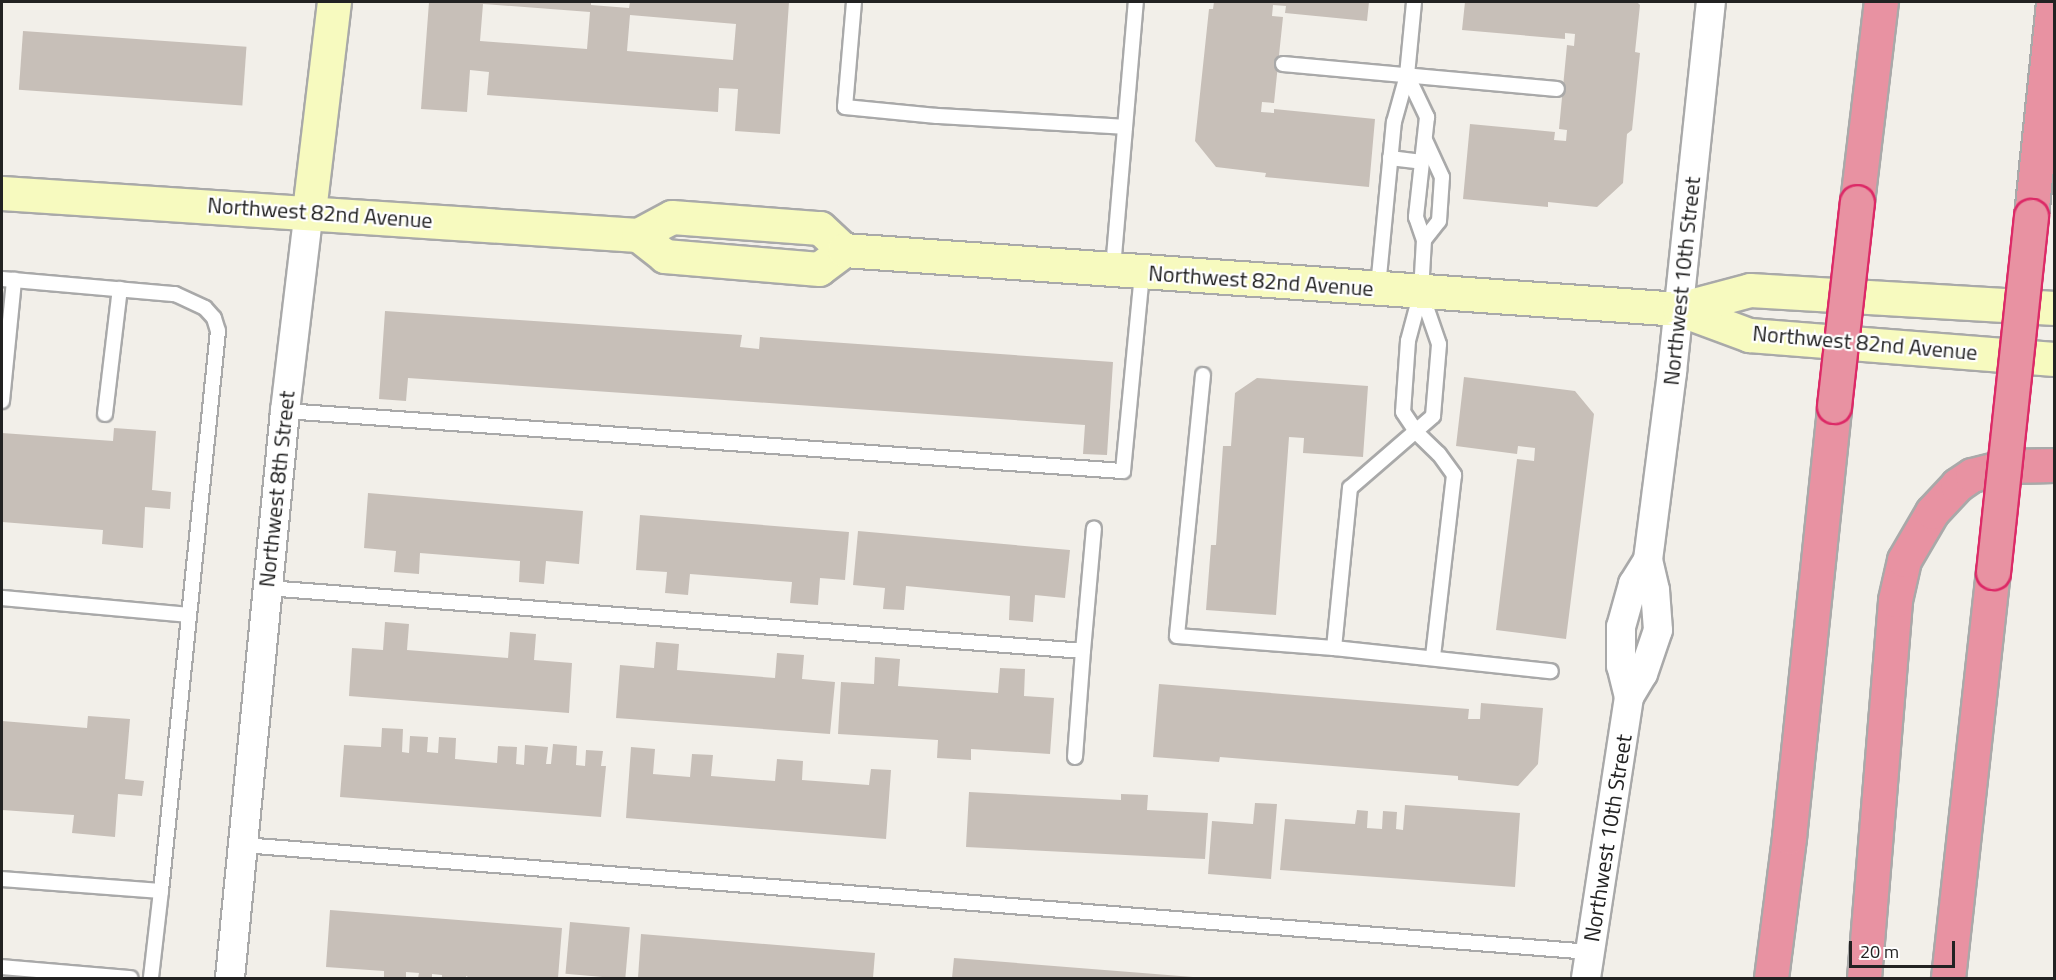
<!DOCTYPE html>
<html>
<head>
<meta charset="utf-8">
<style>
	body { margin:0 }
	#map { position:relative; width:2056px; height:980px; overflow:hidden; background:#f2efe9; font-family:"Titillium Web",sans-serif }
	div>[style] { position:absolute }
	.building>* { inset:0; background:#c7bfb8; transform-origin:0 0 }
	.roads { filter:drop-shadow(2px 0 #a9a9a9) drop-shadow(-2px 0 #a9a9a9) drop-shadow(0 2px #a9a9a9) drop-shadow(0 -2px #a9a9a9) }
	.lane>* { height:14px; margin:-7px; padding:0 7px; transform-origin:7px; border-radius:7px; background:#fff }
	.street>* { height:28px; margin:-14px; padding:0 14px; transform-origin:14px; border-radius:14px; background:#fff }
	.secondary>* { height:33px; margin:-16.5px; padding:0 16.5px; transform-origin:16.5px; border-radius:16.5px; background:#f7fabf }
	.highway>* { height:33px; margin:-16.5px; padding:0 16.5px; transform-origin:16.5px; border-radius:16.5px; background:#e892a2 }
	.bridges { filter:drop-shadow(2px 0 #dc2a67) drop-shadow(-2px 0 #dc2a67) drop-shadow(0 2px #dc2a67) drop-shadow(0 -2px #dc2a67) }
	.highway-bridge>* { height:33px; margin:-16.5px; padding:0 16.5px; transform-origin:16.5px; border-radius:16.5px; background:#e892a2 }
	span { translate:-50% -50%; white-space:nowrap; text-align:center; line-height:1.15; -webkit-text-stroke:4.5px #fff; paint-order:stroke }
	.street-label { font-size:22px; color:#222 }
	.frame { position:absolute; inset:0; border:3px solid #222; pointer-events:none }
	.scale { position:absolute; left:1849px; top:941px; width:106px; height:27px; box-sizing:border-box; border:3px solid #222; border-top:0; padding-left:8px; font-size:18px; line-height:21px; white-space:nowrap; color:#222; -webkit-text-stroke:4px #fff; paint-order:stroke }
</style>
</head>
<body>
<div id="map">
	<div class="building">
		<div style="clip-path:polygon(evenodd,429px 2px,591px 2px,591px 5px,629px 8px,630px 2px,789px 2px,780px 134px,735px 131px,738px 89px,719px 88px,718px 112px,487px 95px,489px 72px,470px 70px,467px 112px,421px 109px,429px 2px,483px 4px,590px 12px,587px 49px,480px 41px,483px 4px,429px 2px,630px 15px,736px 24px,733px 60px,627px 51px,630px 15px)"></div>
		<div style="clip-path:polygon(1214px 2px,1369px 2px,1367px 21px,1285px 13px,1286px 6px,1273px 5px,1272px 16px,1283px 17px,1274px 103px,1262px 102px,1261px 112px,1274px 113px,1274px 109px,1375px 119px,1369px 187px,1265px 177px,1266px 173px,1216px 167px,1195px 141px,1209px 9px,1213px 9px)"></div>
		<div style="clip-path:polygon(1465px 2px,1637px 2px,1640px 5px,1635px 52px,1640px 53px,1632px 130px,1627px 134px,1623px 183px,1597px 207px,1548px 202px,1548px 207px,1463px 199px,1470px 124px,1555px 132px,1554px 140px,1566px 141px,1567px 130px,1559px 129px,1567px 45px,1574px 46px,1575px 34px,1565px 33px,1565px 39px,1462px 30px)"></div>
		<div style="left:23px;top:31px;width:224px;height:59px;rotate:4deg"></div>
		<div style="clip-path:polygon(385px 311px,742px 335px,740px 347px,759px 349px,760px 337px,1113px 362px,1107px 455px,1083px 454px,1085px 425px,408px 378px,406px 401px,379px 399px)"></div>
		<div style="clip-path:polygon(1464px 377px,1575px 391px,1594px 414px,1566px 639px,1496px 630px,1517px 459px,1534px 461px,1535px 448px,1518px 446px,1517px 454px,1456px 446px)"></div>
		<div style="clip-path:polygon(1257px 378px,1368px 386px,1363px 457px,1303px 453px,1304px 438px,1289px 437px,1276px 615px,1206px 610px,1211px 545px,1216px 545px,1223px 446px,1231px 446px,1235px 393px)"></div>
		<div style="clip-path:polygon(114px 428px,156px 431px,152px 490px,171px 492px,170px 509px,145px 507px,143px 548px,102px 544px,103px 530px,2px 522px,2px 433px,113px 441px)"></div>
		<div style="clip-path:polygon(368px 493px,583px 511px,579px 564px,546px 561px,544px 584px,519px 582px,520px 561px,420px 553px,419px 574px,394px 572px,396px 551px,364px 548px)"></div>
		<div style="clip-path:polygon(640px 515px,849px 532px,845px 580px,820px 578px,818px 605px,790px 603px,792px 582px,690px 574px,688px 595px,665px 593px,667px 572px,636px 570px)"></div>
		<div style="clip-path:polygon(858px 531px,1070px 550px,1065px 598px,1035px 595px,1033px 622px,1009px 620px,1010px 596px,906px 586px,904px 610px,883px 609px,885px 588px,853px 585px)"></div>
		<div style="clip-path:polygon(385px 622px,409px 624px,407px 650px,508px 658px,510px 632px,536px 634px,534px 660px,572px 663px,569px 713px,349px 696px,352px 648px,383px 650px)"></div>
		<div style="clip-path:polygon(656px 642px,679px 644px,677px 670px,775px 678px,777px 653px,804px 655px,802px 679px,835px 682px,830px 734px,616px 718px,620px 665px,654px 668px)"></div>
		<div style="clip-path:polygon(875px 657px,900px 659px,898px 686px,998px 693px,1000px 668px,1025px 669px,1024px 696px,1054px 698px,1050px 754px,971px 749px,971px 760px,937px 758px,938px 740px,838px 734px,841px 682px,874px 684px)"></div>
		<div style="clip-path:polygon(1159px 684px,1469px 709px,1468px 719px,1480px 719px,1481px 703px,1543px 708px,1538px 764px,1518px 786px,1458px 780px,1458px 776px,1220px 757px,1219px 762px,1153px 757px)"></div>
		<div style="clip-path:polygon(88px 716px,130px 719px,125px 779px,144px 781px,142px 796px,118px 794px,115px 837px,72px 833px,74px 815px,2px 810px,2px 721px,87px 728px)"></div>
		<div style="clip-path:polygon(382px 728px,403px 729px,402px 752px,409px 753px,410px 736px,428px 737px,427px 752px,438px 753px,439px 737px,456px 738px,455px 759px,497px 763px,498px 746px,517px 747px,516px 764px,524px 765px,525px 745px,548px 747px,546px 764px,551px 764px,553px 744px,577px 746px,576px 765px,585px 766px,586px 750px,603px 751px,601px 766px,606px 766px,601px 817px,340px 797px,344px 745px,381px 747px)"></div>
		<div style="clip-path:polygon(631px 747px,655px 749px,653px 774px,690px 777px,692px 754px,713px 755px,711px 776px,775px 781px,777px 759px,803px 761px,802px 780px,869px 785px,871px 769px,891px 770px,886px 839px,626px 818px)"></div>
		<div style="clip-path:polygon(969px 792px,1121px 800px,1121px 794px,1148px 795px,1147px 810px,1208px 813px,1205px 859px,966px 847px)"></div>
		<div style="clip-path:polygon(1255px 803px,1277px 804px,1271px 879px,1208px 874px,1212px 821px,1253px 824px)"></div>
		<div style="clip-path:polygon(1405px 805px,1520px 813px,1515px 887px,1280px 870px,1285px 819px,1355px 824px,1357px 810px,1368px 811px,1367px 828px,1382px 829px,1383px 811px,1397px 812px,1396px 829px,1403px 830px)"></div>
		<div style="clip-path:polygon(330px 910px,562px 928px,558px 978px,470px 978px,466px 976px,466px 978px,442px 978px,442px 975px,432px 974px,432px 978px,418px 978px,419px 973px,406px 972px,406px 978px,384px 978px,384px 971px,326px 967px)"></div>
		<div style="left:570px;top:922px;width:60px;height:52px;rotate:5deg"></div>
		<div style="clip-path:polygon(641px 934px,875px 953px,873px 978px,638px 978px)"></div>
		<div style="clip-path:polygon(954px 958px,1193px 977px,1193px 978px,952px 978px)"></div>
	</div>
	<div class="roads">
		<div class="lane">
			<div style="left:854px;top:2px;width:105px;rotate:94.9deg"></div>
			<div style="left:845px;top:107px;width:92px;rotate:5.6deg"></div>
			<div style="left:937px;top:116px;width:188px;rotate:3.3deg"></div>
			<div style="left:1283px;top:64px;width:275px;rotate:5.2deg"></div>
			<div style="left:1407px;top:75px;width:47px;rotate:64.5deg"></div>
			<div style="left:1427px;top:117px;width:101px;rotate:96.3deg"></div>
			<div style="left:1416px;top:217px;width:24px;rotate:71deg"></div>
			<div style="left:1424px;top:240px;width:52px;rotate:93.3deg"></div>
			<div style="left:1421px;top:292px;width:51px;rotate:104.9deg"></div>
			<div style="left:1408px;top:341px;width:71px;rotate:94deg"></div>
			<div style="left:1403px;top:412px;width:25px;rotate:56deg"></div>
			<div style="left:1417px;top:433px;width:30px;rotate:44deg"></div>
			<div style="left:1439px;top:454px;width:26px;rotate:54deg"></div>
			<div style="left:1454px;top:475px;width:183px;rotate:96.6deg"></div>
			<div style="left:1390px;top:158px;width:32px;rotate:7deg"></div>
			<div style="left:1424px;top:240px;width:24px;rotate:-52deg"></div>
			<div style="left:1439px;top:221px;width:44px;rotate:-86.1deg"></div>
			<div style="left:1442px;top:177px;width:41px;rotate:-114.7deg"></div>
			<div style="left:1113px;top:268px;width:267px;rotate:-85.1deg"></div>
			<div style="left:2px;top:279px;width:174px;rotate:5deg"></div>
			<div style="left:175px;top:294px;width:33px;rotate:25deg"></div>
			<div style="left:205px;top:308px;width:13px;rotate:48deg"></div>
			<div style="left:214px;top:318px;width:14px;rotate:73deg"></div>
			<div style="left:218px;top:331px;width:563px;rotate:95.81deg"></div>
			<div style="left:1378px;top:287px;width:166px;rotate:-84.5deg"></div>
			<div style="left:1394px;top:122px;width:49px;rotate:-74.5deg"></div>
			<div style="left:1407px;top:75px;width:73px;rotate:-84.5deg"></div>
			<div style="left:1203px;top:375px;width:262px;rotate:95.7deg"></div>
			<div style="left:1177px;top:636px;width:157px;rotate:4.4deg"></div>
			<div style="left:1334px;top:648px;width:218px;rotate:6.1deg"></div>
			<div style="left:2px;top:401px;width:122px;rotate:-84.3deg"></div>
			<div style="left:285px;top:411px;width:840px;rotate:4.1deg"></div>
			<div style="left:1123px;top:471px;width:200px;rotate:-84.5deg"></div>
			<div style="left:105px;top:414px;width:126px;rotate:-83.2deg"></div>
			<div style="left:267px;top:588px;width:818px;rotate:4.41deg"></div>
			<div style="left:1083px;top:651px;width:123px;rotate:-84.9deg"></div>
			<div style="left:2px;top:598px;width:187px;rotate:5.2deg"></div>
			<div style="left:1334px;top:648px;width:161px;rotate:-84.3deg"></div>
			<div style="left:1350px;top:488px;width:110px;rotate:-40.9deg"></div>
			<div style="left:1433px;top:416px;width:72px;rotate:-85.2deg"></div>
			<div style="left:1439px;top:344px;width:55px;rotate:-109.1deg"></div>
			<div style="left:1075px;top:757px;width:106px;rotate:-85.7deg"></div>
			<div style="left:243px;top:845px;width:1351px;rotate:4.54deg"></div>
			<div style="left:2px;top:879px;width:159px;rotate:4.3deg"></div>
			<div style="left:161px;top:891px;width:88px;rotate:96.6deg"></div>
			<div style="left:2px;top:967px;width:129px;rotate:4.9deg"></div>
		</div>
		<div class="street">
			<div style="left:1629px;top:697px;width:32px;rotate:-104deg"></div>
			<div style="left:1621px;top:666px;width:39px;rotate:-90deg"></div>
			<div style="left:1621px;top:627px;width:45px;rotate:-74.4deg"></div>
			<div style="left:1633px;top:584px;width:28px;rotate:-58deg"></div>
			<div style="left:230px;top:978px;width:570px;rotate:-84.46deg"></div>
			<div style="left:285px;top:411px;width:201px;rotate:-83.2deg"></div>
			<div style="left:1586px;top:978px;width:284px;rotate:-81.3deg"></div>
			<div style="left:1629px;top:697px;width:27px;rotate:-59deg"></div>
			<div style="left:1643px;top:674px;width:46px;rotate:-71.2deg"></div>
			<div style="left:1658px;top:630px;width:40px;rotate:-94.3deg"></div>
			<div style="left:1655px;top:590px;width:31px;rotate:-103deg"></div>
			<div style="left:1648px;top:560px;width:190px;rotate:-82.7deg"></div>
			<div style="left:1672px;top:372px;width:372px;rotate:-84deg"></div>
		</div>
		<div class="secondary">
			<div style="left:2px;top:193px;width:637px;rotate:3.78deg"></div>
			<div style="left:638px;top:235px;width:38px;rotate:-28deg"></div>
			<div style="left:672px;top:217px;width:148px;rotate:4.3deg"></div>
			<div style="left:820px;top:228px;width:33px;rotate:43deg"></div>
			<div style="left:844px;top:250px;width:31px;rotate:143deg"></div>
			<div style="left:819px;top:269px;width:155px;rotate:-175.2deg"></div>
			<div style="left:665px;top:256px;width:34px;rotate:-142deg"></div>
			<div style="left:309px;top:211px;width:210px;rotate:-83.2deg"></div>
			<div style="left:844px;top:250px;width:837px;rotate:4.04deg"></div>
			<div style="left:1679px;top:309px;width:75px;rotate:20.4deg"></div>
			<div style="left:1749px;top:335px;width:306px;rotate:4.5deg"></div>
			<div style="left:1679px;top:309px;width:73px;rotate:-15deg"></div>
			<div style="left:1750px;top:290px;width:305px;rotate:3.4deg"></div>
		</div>
		<div class="highway">
			<div style="left:1857px;top:202px;width:201px;rotate:-83.2deg"></div>
			<div style="left:2031px;top:216px;width:215px;rotate:-84.1deg"></div>
			<div style="left:1771px;top:978px;width:142px;rotate:-82.7deg"></div>
			<div style="left:1789px;top:837px;width:433px;rotate:-84deg"></div>
			<div style="left:1864px;top:978px;width:379px;rotate:-85.3deg"></div>
			<div style="left:1895px;top:600px;width:41px;rotate:-77.3deg"></div>
			<div style="left:1904px;top:560px;width:56px;rotate:-59.7deg"></div>
			<div style="left:1932px;top:512px;width:37px;rotate:-47deg"></div>
			<div style="left:1957px;top:485px;width:18px;rotate:-34deg"></div>
			<div style="left:1972px;top:475px;width:37px;rotate:-14deg"></div>
			<div style="left:2008px;top:466px;width:46px;rotate:-1.2deg"></div>
			<div style="left:1948px;top:978px;width:408px;rotate:-83.7deg"></div>
		</div>
	</div>
	<div class="bridges">
		<div class="highway-bridge">
			<div style="left:1834px;top:406px;width:205px;rotate:-83.6deg"></div>
			<div style="left:1993px;top:572px;width:358px;rotate:-83.9deg"></div>
		</div>
	</div>
	<div class="street-label">
		<span style="left:320px;top:213px;rotate:4deg">Northwest 82nd Avenue</span>
		<span style="left:1261px;top:281px;rotate:4deg">Northwest 82nd Avenue</span>
		<span style="left:1682px;top:281px;rotate:-84deg">Northwest 10th Street</span>
		<span style="left:1865px;top:343px;rotate:5deg">Northwest 82nd Avenue</span>
		<span style="left:277px;top:489px;rotate:-84deg">Northwest 8th Street</span>
		<span style="left:1608px;top:838px;rotate:-81deg">Northwest 10th Street</span>
	</div>
	<div class="frame"></div>
	<div class="scale">20 m</div>
</div>
</body>
</html>
